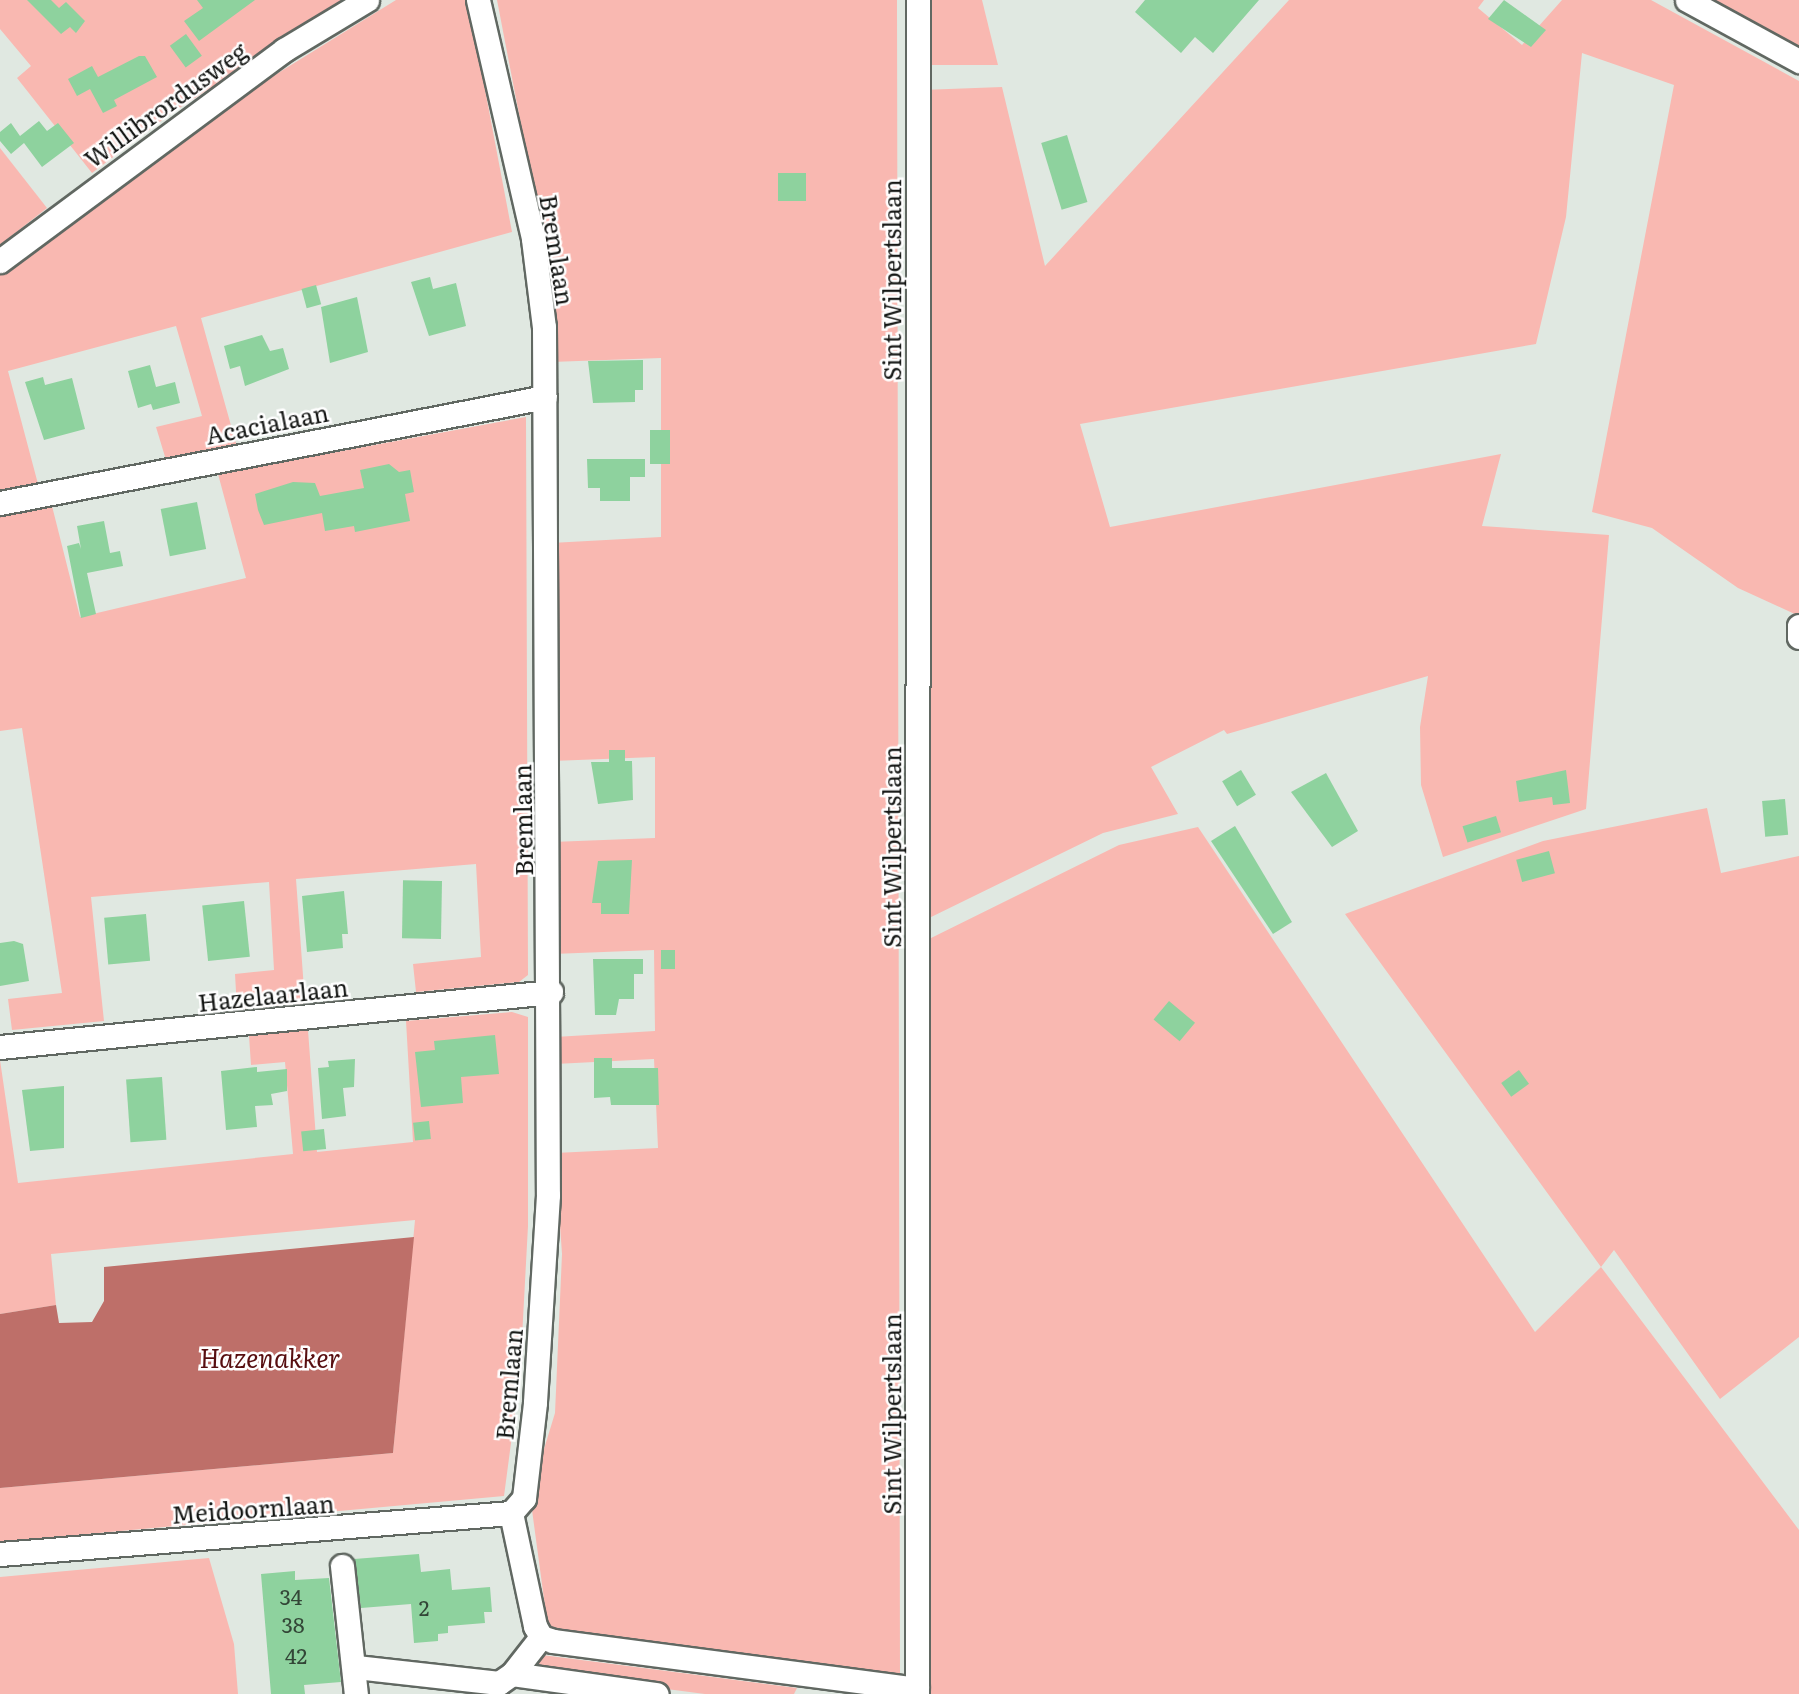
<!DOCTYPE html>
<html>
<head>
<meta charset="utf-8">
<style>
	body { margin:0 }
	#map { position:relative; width:1799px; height:1694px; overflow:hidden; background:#e0e8e1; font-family:Literata,serif }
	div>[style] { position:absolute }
	.green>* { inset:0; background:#f9b8b1 }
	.water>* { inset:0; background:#be6f69 }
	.building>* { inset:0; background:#8ed29e; transform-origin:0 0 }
	.roads { filter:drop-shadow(2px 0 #616862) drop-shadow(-2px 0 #616862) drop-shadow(0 2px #616862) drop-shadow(0 -2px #616862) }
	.street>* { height:23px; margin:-11.5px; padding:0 11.5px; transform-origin:11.5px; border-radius:11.5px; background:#fff }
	span { translate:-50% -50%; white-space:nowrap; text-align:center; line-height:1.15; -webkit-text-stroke:5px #fff; paint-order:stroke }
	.number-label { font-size:21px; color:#334637 }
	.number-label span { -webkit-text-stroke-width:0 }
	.street-label { font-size:24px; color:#151715 }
	.water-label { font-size:26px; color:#570e10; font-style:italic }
</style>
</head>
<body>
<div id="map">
	<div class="green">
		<div style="clip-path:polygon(0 0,349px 0,173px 112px,92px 173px,17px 78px,31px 66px,0 29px)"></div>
		<div style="clip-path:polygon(396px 0,468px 0,512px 232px,201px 318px,237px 447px,166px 460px,156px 427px,202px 416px,176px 326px,8px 371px,38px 484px,0 491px,0 275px,228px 104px)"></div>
		<div style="clip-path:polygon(497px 0,897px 0,900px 1679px,549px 1636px,532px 1510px,533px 1485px,555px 1413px,562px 1254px,555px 1153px,658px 1148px,654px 1059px,555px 1064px,555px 1037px,655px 1031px,654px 950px,553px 954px,552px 842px,655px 838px,655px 757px,552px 761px,551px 543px,661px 537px,661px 358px,551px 362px,550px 275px)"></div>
		<div style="clip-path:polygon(922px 0,982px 0,998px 65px,921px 65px)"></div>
		<div style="clip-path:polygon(1289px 0,1484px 0,1478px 8px,1522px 45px,1562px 0,1651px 0,1799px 81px,1799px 616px,1738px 588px,1652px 528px,1592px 512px,1674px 85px,1582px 53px,1566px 217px,1536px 344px,1080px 424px,1110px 527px,1501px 454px,1482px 526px,1609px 535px,1586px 809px,1443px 857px,1421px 785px,1420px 727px,1428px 676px,1227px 734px,1224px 730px,1151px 767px,1178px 814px,1103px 833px,925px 920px,922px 90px,1002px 87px,1045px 266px)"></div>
		<div style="clip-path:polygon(1702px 0,1799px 0,1799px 53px)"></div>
		<div style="clip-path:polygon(0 148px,47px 208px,0 245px)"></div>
		<div style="clip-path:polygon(526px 417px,528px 975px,519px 982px,416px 992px,413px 964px,481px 957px,476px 864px,296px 879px,305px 1003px,237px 1009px,235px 974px,274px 970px,269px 882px,91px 897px,104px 1021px,12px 1030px,8px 999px,62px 993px,22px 728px,0 731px,0 516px,52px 506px,80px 617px,246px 578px,218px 474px)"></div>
		<div style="clip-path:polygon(1707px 808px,1721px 873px,1799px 856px,1799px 1337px,1720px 1399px,1614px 1250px,1601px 1267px,1799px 1530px,1799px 1694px,927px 1694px,925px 941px,1119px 845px,1198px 827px,1535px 1332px,1601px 1267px,1345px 914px,1543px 841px)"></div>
		<div style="clip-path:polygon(512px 1012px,528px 1017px,528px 1226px,520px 1375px,504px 1496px,0 1542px,0 1488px,393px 1453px,415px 1220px,51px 1254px,56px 1305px,0 1314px,0 1060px,18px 1183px,293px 1154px,285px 1062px,251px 1065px,249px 1036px,308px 1030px,317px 1152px,413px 1142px,406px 1021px)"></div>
		<div style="clip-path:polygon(209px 1558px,234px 1644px,238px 1694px,0 1694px,0 1577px)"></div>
		<div style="clip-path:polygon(542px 1655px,659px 1670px,797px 1688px,794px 1694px,705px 1694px,528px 1671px)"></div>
	</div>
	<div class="water">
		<div style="clip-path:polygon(414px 1237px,393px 1453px,0 1488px,0 1314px,56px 1305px,59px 1323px,92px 1322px,104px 1301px,104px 1267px)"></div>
	</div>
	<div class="building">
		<div style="clip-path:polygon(27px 0,51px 0,59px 8px,66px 2px,85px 21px,76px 33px,70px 27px,61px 34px)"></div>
		<div style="clip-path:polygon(197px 0,255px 0,199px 41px,184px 21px,203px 8px)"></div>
		<div style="clip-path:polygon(1145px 0,1259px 0,1213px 53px,1195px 37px,1181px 53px,1135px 12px)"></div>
		<div style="clip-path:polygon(1504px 0,1546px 30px,1531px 47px,1488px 19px)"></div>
		<div style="left:186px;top:34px;width:27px;height:20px;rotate:54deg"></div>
		<div style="clip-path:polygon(139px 56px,145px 56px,157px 77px,114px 100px,117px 106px,103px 113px,90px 89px,77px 96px,68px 79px,92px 66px,98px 77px)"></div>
		<div style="clip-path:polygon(39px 121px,47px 131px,58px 123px,74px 143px,42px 167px,24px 143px,11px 154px,0 141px,0 132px,11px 123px,20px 136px)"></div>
		<div style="left:1067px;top:135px;width:70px;height:27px;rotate:73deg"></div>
		<div style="left:778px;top:173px;width:28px;height:28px"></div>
		<div style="clip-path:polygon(430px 277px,433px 289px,456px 283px,466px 326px,429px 336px,411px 282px)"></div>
		<div style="left:316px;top:285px;width:20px;height:15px;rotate:75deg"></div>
		<div style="clip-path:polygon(357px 297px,368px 352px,330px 363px,321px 307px)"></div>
		<div style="clip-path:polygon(262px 335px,270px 351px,283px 348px,289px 369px,245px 386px,240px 366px,230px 369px,224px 346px)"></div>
		<div style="clip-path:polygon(643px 360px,643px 390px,635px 390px,635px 402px,593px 403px,588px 361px)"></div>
		<div style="clip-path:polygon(150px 365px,156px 387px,175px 382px,180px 403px,153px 410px,151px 404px,138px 408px,128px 371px)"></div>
		<div style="clip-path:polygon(43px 377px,45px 385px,72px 378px,85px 429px,44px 440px,25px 382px)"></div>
		<div style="left:650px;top:430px;width:20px;height:34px"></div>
		<div style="clip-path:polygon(587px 459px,645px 459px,645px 477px,630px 477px,630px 501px,600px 501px,600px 488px,588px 488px)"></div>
		<div style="clip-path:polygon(389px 464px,399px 472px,410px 470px,414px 492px,405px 494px,410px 521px,355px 532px,354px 526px,325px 531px,322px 513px,264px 525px,258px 510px,255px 494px,293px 482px,315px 483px,320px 496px,364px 488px,360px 470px)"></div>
		<div style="left:197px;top:502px;width:48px;height:37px;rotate:79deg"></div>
		<div style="clip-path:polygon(104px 521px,110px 553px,120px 551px,123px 566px,87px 573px,96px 614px,81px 618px,67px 546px,79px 543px,81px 549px,77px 526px)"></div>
		<div style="clip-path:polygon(609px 750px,625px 750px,625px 761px,632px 761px,633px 800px,598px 804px,591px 762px,609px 762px)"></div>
		<div style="left:1241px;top:770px;width:29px;height:22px;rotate:59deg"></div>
		<div style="clip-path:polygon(1566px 770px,1570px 803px,1553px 805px,1552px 797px,1519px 802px,1516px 781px)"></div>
		<div style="clip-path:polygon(1326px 773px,1358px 831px,1332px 847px,1291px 792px)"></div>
		<div style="left:1785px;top:799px;width:36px;height:23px;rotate:85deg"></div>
		<div style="left:1496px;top:816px;width:17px;height:35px;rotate:73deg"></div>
		<div style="clip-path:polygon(1235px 826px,1292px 922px,1273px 934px,1211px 841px)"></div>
		<div style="left:1549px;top:851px;width:23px;height:34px;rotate:75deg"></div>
		<div style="clip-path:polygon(632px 860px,629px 914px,601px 914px,601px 903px,592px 903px,598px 861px)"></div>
		<div style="left:442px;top:881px;width:58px;height:39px;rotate:91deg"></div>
		<div style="clip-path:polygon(344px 891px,348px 934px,342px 934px,343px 948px,307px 952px,302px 896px)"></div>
		<div style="left:244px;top:901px;width:56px;height:42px;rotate:84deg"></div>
		<div style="left:146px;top:914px;width:47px;height:42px;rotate:85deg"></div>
		<div style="clip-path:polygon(14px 941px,23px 944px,29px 981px,0 986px,0 943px)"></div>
		<div style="left:661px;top:950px;width:14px;height:19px"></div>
		<div style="clip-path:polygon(593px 959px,643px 959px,643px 974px,634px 974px,634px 999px,619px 999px,616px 1015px,595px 1015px)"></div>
		<div style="left:1169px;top:1001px;width:34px;height:24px;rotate:40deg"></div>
		<div style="clip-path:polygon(495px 1035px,499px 1074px,461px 1077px,463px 1103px,421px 1107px,415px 1052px,435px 1050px,434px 1041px)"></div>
		<div style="clip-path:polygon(594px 1058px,612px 1058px,612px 1068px,658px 1068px,659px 1105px,611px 1105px,610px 1097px,594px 1098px)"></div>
		<div style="clip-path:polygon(355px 1059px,354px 1087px,343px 1088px,346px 1116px,322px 1119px,318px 1068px,329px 1067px,328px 1061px)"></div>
		<div style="clip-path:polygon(257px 1067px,257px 1072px,287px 1069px,287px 1091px,271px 1094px,273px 1105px,255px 1106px,257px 1127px,226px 1130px,221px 1071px)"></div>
		<div style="left:1519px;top:1070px;width:17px;height:22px;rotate:54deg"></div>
		<div style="left:162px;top:1077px;width:63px;height:36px;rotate:86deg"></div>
		<div style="clip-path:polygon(64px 1086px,64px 1148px,30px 1151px,22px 1090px)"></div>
		<div style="left:429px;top:1121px;width:18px;height:16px;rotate:84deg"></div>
		<div style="left:324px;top:1129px;width:20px;height:23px;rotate:84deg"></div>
		<div style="clip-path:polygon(419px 1554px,421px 1572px,450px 1569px,452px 1590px,490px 1587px,492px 1612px,484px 1612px,485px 1623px,448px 1626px,448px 1633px,438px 1634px,438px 1641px,414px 1643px,411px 1604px,361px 1608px,354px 1559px)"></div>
		<div style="clip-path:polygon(295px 1571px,295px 1580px,329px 1578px,341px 1682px,304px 1685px,305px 1694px,271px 1694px,261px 1574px)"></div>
	</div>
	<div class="roads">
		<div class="street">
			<div style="left:478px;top:0;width:245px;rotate:77deg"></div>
			<div style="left:533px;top:239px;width:89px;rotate:82.9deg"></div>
			<div style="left:544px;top:327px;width:868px;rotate:89.74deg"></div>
			<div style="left:548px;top:1195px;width:208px;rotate:93.6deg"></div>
			<div style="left:535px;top:1403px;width:96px;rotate:96.6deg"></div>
			<div style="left:524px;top:1498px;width:20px;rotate:131deg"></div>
			<div style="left:511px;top:1513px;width:116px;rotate:78deg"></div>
			<div style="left:535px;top:1626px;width:13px;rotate:61deg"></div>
			<div style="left:541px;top:1637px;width:13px;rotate:18deg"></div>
			<div style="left:553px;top:1641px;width:367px;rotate:7.5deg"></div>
			<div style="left:1687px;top:0;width:128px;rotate:28.6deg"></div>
			<div style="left:0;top:261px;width:354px;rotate:-36.6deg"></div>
			<div style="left:284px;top:50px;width:97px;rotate:-31.1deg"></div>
			<div style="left:0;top:503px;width:555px;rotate:-11.01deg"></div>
			<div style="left:1799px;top:626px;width:11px;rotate:90deg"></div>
			<div style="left:0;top:1047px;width:554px;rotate:-5.7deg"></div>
			<div style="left:0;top:1554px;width:513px;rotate:-4.59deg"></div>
			<div style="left:342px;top:1566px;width:129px;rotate:83.8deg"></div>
			<div style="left:356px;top:1667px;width:144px;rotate:6.4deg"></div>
			<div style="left:499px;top:1683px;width:16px;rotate:-35deg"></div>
			<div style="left:512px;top:1674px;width:146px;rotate:7.9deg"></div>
			<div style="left:512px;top:1674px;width:47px;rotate:-51.9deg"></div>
			<div style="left:917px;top:1694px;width:1694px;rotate:-89.97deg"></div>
		</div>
	</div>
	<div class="number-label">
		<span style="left:291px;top:1596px">34</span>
		<span style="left:424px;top:1607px">2</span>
		<span style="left:293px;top:1624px">38</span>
		<span style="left:296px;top:1655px">42</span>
	</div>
	<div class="street-label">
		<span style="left:165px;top:104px;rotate:-36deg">Willibrordusweg</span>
		<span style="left:558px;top:250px;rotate:81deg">Bremlaan</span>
		<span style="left:891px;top:280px;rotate:-90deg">Sint Wilpertslaan</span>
		<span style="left:267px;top:423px;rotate:-11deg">Acacialaan</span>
		<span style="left:522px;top:820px;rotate:-91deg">Bremlaan</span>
		<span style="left:891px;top:847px;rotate:-90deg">Sint Wilpertslaan</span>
		<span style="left:273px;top:994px;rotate:-6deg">Hazelaarlaan</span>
		<span style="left:508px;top:1384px;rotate:-85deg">Bremlaan</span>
		<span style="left:891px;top:1414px;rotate:-90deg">Sint Wilpertslaan</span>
		<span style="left:253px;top:1508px;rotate:-4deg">Meidoornlaan</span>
	</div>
	<div class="water-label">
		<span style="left:270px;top:1357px">Hazenakker</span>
	</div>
</div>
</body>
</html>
